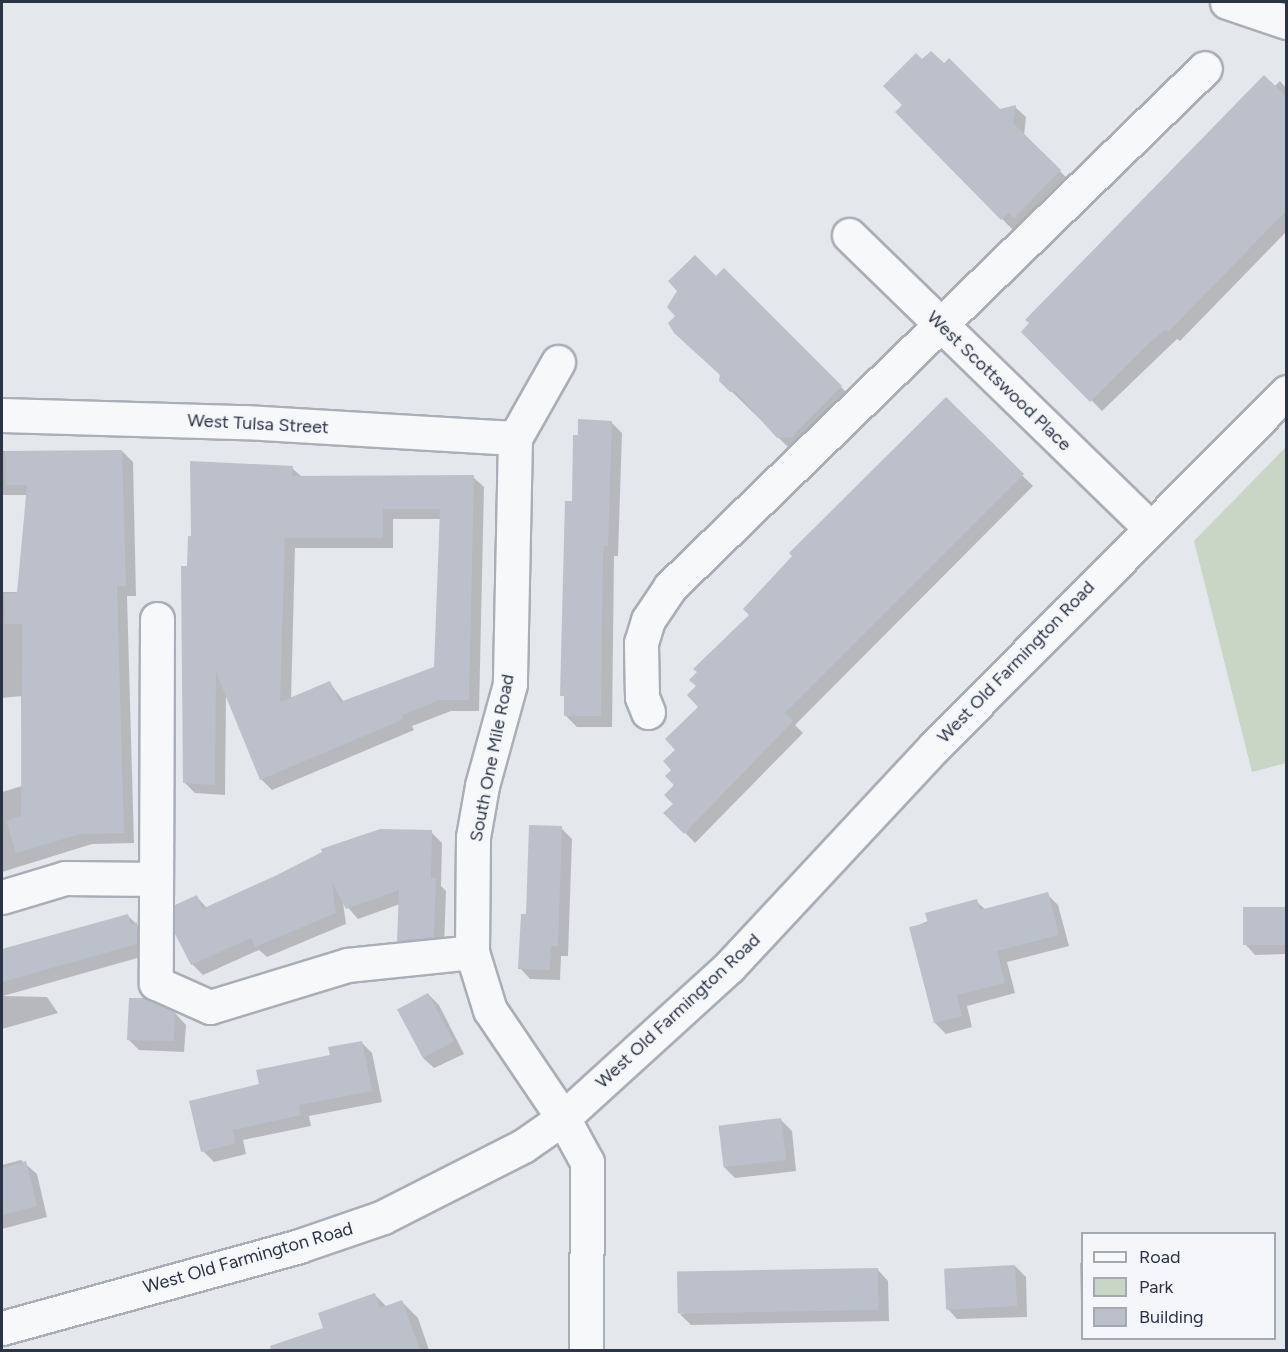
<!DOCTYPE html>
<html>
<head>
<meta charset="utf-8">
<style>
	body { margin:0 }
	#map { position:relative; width:1288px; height:1352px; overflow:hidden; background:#e4e7ec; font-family:Figtree,sans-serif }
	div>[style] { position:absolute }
	.green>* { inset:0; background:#c9d6c5 }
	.shadow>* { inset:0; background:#0003 }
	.building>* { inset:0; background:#bbc0ca; transform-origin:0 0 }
	.roads { filter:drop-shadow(2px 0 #a9aeb7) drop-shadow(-2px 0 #a9aeb7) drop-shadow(0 2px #a9aeb7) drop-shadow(0 -2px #a9aeb7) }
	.minor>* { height:33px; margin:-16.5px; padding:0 16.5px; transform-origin:16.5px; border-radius:16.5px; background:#f7f8fa }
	span { translate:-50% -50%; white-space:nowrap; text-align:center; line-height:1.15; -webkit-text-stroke:4.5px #f4f6f9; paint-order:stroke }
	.street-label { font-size:18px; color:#2b3445 }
	.frame { position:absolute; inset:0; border:3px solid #2b3445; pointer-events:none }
	.legend { position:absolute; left:1081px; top:1232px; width:195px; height:108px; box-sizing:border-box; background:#f4f6f9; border:2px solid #a4a8b1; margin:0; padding:8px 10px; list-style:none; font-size:18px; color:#2b3445 }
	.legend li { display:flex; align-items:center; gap:12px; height:30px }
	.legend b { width:30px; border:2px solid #a4a8b1 }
</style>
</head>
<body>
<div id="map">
	<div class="green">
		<div style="clip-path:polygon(1286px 447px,1286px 763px,1252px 772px,1194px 541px)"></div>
	</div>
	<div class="shadow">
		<div style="clip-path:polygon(1280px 81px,1286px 88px,1286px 232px,1180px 341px,1177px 339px,1102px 411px,1023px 332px)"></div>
		<div style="clip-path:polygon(1015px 107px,1026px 117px,1024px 136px,1071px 182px,1026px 228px,1020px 223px,1013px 230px,897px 112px,1000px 110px)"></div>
		<div style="clip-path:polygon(724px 270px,852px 398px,802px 447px,789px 448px,720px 380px,716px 278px)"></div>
		<div style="clip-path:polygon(946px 400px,1033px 486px,795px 725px,803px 733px,695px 843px,666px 813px,675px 804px,673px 770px,678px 750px,700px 707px,697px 687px,751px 615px)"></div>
		<div style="clip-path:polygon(611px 422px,622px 433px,618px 556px,614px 556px,612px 727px,577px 727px,566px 716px,573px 503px)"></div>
		<div style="clip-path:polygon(2px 451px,122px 451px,133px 462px,136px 596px,127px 596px,134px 843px,92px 844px,2px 872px,2px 792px,22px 786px,21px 696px,2px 698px,2px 592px,19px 592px,27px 495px,2px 495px)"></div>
		<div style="clip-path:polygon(evenodd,292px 468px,302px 477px,473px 477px,484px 487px,479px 711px,451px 711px,412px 726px,414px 730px,272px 790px,261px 779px,226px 693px,225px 795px,195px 793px,184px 782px,188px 568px,292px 468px,393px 519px,441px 519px,436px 668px,344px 702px,330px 683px,291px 700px,295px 548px,393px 548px,393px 519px)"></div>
		<div style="clip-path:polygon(561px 828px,572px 839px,568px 956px,561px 956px,560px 980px,530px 979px,520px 968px,528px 915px)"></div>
		<div style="clip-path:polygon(431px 832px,442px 843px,441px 886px,446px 891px,444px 948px,410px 951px,399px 940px,400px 904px,358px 919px,343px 902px,346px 924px,267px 957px,259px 950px,203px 975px,192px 964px,197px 897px,207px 908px)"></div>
		<div style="clip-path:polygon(1047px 894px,1058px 905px,1069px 946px,1007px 962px,1015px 993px,967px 1006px,972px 1027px,946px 1034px,935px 1023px,911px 928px,976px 901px,986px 910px)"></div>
		<div style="clip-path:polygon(1286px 908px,1286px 954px,1255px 955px,1245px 944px)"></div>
		<div style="clip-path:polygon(127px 915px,148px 935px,148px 955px,3px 996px,47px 997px,58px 1013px,2px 1029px,2px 952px)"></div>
		<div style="clip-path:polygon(428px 994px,439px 1005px,464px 1054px,434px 1068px,423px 1058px,399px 1009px)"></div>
		<div style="clip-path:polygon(175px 1013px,186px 1025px,184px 1052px,139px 1050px,128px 1039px)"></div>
		<div style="clip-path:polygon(361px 1042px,372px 1053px,382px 1102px,309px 1116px,311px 1126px,243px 1140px,246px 1154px,214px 1162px,203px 1151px,261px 1085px)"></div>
		<div style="clip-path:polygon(781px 1120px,792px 1131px,796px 1171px,735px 1178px,724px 1167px)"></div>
		<div style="clip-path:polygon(21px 1160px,37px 1174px,47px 1217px,2px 1229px,2px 1165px)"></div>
		<div style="clip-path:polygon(1080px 1263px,1082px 1263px,1082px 1305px,1081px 1303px)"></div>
		<div style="clip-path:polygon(1015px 1266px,1026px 1277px,1027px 1317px,957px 1319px,947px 1308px)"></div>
		<div style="clip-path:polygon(878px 1270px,888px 1281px,889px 1321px,691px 1325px,680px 1314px)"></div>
		<div style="clip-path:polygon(375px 1295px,387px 1307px,402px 1302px,418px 1318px,429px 1350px,306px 1350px,301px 1337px,325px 1329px)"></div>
	</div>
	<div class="building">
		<div style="clip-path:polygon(931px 51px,944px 63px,949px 58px,1000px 109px,1016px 105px,1013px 123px,1061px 170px,1014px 218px,1009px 213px,1001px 220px,895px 112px,902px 105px,883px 86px,916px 53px,922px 59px)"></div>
		<div style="clip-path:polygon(1264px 75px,1287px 97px,1287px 210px,1168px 332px,1166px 329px,1148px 344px,1090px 402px,1021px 332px,1029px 323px,1025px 320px)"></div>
		<div style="clip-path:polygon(695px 255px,716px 276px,724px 268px,842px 386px,791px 437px,777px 438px,735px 391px,730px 392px,719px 381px,720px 375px,674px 333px,668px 323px,675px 316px,667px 307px,677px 291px,668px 281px)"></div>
		<div style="clip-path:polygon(946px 397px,1024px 474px,785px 713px,793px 721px,684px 834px,663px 813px,673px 804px,664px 795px,674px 785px,665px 776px,671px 770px,663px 761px,675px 750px,665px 739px,698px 707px,687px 695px,696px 686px,689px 680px,697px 672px,693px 669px,749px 615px,743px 609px,792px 556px,789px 553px)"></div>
		<div style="clip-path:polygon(578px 419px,612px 421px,608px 546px,604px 546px,603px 557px,601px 716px,564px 716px,564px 696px,560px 696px,565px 501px,572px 501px,573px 435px,578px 435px)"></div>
		<div style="clip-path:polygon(122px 450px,126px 586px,117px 586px,124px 833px,80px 834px,16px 853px,6px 821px,21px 816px,22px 624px,5px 624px,4px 594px,17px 593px,27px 485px,6px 485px,5px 451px)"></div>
		<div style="clip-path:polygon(evenodd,190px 461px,293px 466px,292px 476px,474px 475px,469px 700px,440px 700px,402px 715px,404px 719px,260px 780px,216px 672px,215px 785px,183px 783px,181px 566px,187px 566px,188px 536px,191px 536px,190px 461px,383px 509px,440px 509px,434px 667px,340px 702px,330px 681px,280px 702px,285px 538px,383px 538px,383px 509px)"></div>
		<div style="clip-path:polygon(529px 825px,562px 826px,558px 946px,551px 946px,550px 970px,518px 969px,521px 914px,526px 914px)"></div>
		<div style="clip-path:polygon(380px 829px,432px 830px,431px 878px,436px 878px,434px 937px,397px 941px,399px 890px,346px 909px,332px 882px,336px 913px,255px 947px,251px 938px,191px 965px,175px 934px,175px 905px,197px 895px,202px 909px,277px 875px,322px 852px,321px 849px)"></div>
		<div style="clip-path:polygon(1048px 892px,1059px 935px,997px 951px,1005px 983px,957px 995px,962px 1016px,934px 1023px,909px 927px,928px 923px,925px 913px,977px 899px,980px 910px)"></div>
		<div style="left:1243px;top:907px;width:44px;height:38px"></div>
		<div style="clip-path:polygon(128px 914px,131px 925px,137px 922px,137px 944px,2px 982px,2px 949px)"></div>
		<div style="left:428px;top:993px;width:55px;height:35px;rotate:62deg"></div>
		<div style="clip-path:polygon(129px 998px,146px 998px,175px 1012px,174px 1041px,127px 1040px)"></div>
		<div style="clip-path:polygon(362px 1041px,372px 1091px,299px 1105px,301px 1115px,233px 1130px,236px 1143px,201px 1152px,189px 1101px,259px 1084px,256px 1070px,330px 1055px,328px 1047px)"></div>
		<div style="left:781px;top:1118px;width:42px;height:63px;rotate:83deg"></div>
		<div style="clip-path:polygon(26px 1161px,37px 1206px,2px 1215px,2px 1169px)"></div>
		<div style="left:1015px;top:1265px;width:41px;height:71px;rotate:87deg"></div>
		<div style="left:878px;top:1268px;width:42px;height:201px;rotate:89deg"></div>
		<div style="clip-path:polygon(375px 1293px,380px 1308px,402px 1300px,420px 1350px,271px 1350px,270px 1346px,323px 1328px,318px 1313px)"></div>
	</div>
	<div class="roads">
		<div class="minor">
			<div style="left:1227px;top:2px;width:62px;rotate:18.7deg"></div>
			<div style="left:849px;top:235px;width:419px;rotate:44.2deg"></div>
			<div style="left:558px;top:362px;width:87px;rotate:119.5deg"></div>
			<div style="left:515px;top:438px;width:246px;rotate:91.2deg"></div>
			<div style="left:510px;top:684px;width:106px;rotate:105.4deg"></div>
			<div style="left:482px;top:786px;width:52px;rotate:100deg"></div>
			<div style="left:473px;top:837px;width:115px;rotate:90.5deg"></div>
			<div style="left:472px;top:952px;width:61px;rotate:72.8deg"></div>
			<div style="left:490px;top:1010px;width:130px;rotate:55.9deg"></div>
			<div style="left:563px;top:1118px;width:50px;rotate:61.4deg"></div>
			<div style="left:587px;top:1162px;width:188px;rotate:90.3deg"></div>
			<div style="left:2px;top:415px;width:243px;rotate:1.7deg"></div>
			<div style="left:245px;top:422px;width:270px;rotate:3.4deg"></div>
			<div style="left:157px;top:619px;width:364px;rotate:90.2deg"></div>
			<div style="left:156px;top:983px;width:59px;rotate:24deg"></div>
			<div style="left:210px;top:1007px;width:143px;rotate:-17deg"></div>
			<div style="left:347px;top:965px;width:126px;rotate:-5.9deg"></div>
			<div style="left:648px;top:712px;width:16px;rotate:-112deg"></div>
			<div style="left:642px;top:697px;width:54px;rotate:-91.1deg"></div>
			<div style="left:641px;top:643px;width:24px;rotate:-73deg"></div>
			<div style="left:648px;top:620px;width:40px;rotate:-56deg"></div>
			<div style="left:670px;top:587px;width:745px;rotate:-44.13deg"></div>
			<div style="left:2px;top:897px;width:66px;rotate:-16.8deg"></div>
			<div style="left:65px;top:878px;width:91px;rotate:0.6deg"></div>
			<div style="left:2px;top:1328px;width:308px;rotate:-15.4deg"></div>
			<div style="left:299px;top:1246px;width:89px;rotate:-19deg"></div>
			<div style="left:383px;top:1217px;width:157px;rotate:-26.9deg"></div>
			<div style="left:523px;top:1146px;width:49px;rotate:-35deg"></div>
			<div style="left:563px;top:1118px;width:224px;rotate:-42.3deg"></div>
			<div style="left:729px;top:967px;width:301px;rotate:-47deg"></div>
			<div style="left:934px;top:747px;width:500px;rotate:-45.2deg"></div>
		</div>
	</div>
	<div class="street-label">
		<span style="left:999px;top:381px;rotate:44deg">West Scottswood Place</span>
		<span style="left:258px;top:424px;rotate:3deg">West Tulsa Street</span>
		<span style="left:1016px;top:662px;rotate:-46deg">West Old Farmington Road</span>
		<span style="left:492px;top:758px;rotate:-79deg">South One Mile Road</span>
		<span style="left:678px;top:1011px;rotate:-43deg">West Old Farmington Road</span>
		<span style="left:248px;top:1258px;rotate:-16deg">West Old Farmington Road</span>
	</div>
	<div class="frame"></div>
	<ul class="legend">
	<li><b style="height:8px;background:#f7f8fa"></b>Road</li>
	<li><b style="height:16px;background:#c9d6c5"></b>Park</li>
	<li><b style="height:16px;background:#bbc0ca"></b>Building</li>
	</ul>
</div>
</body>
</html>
